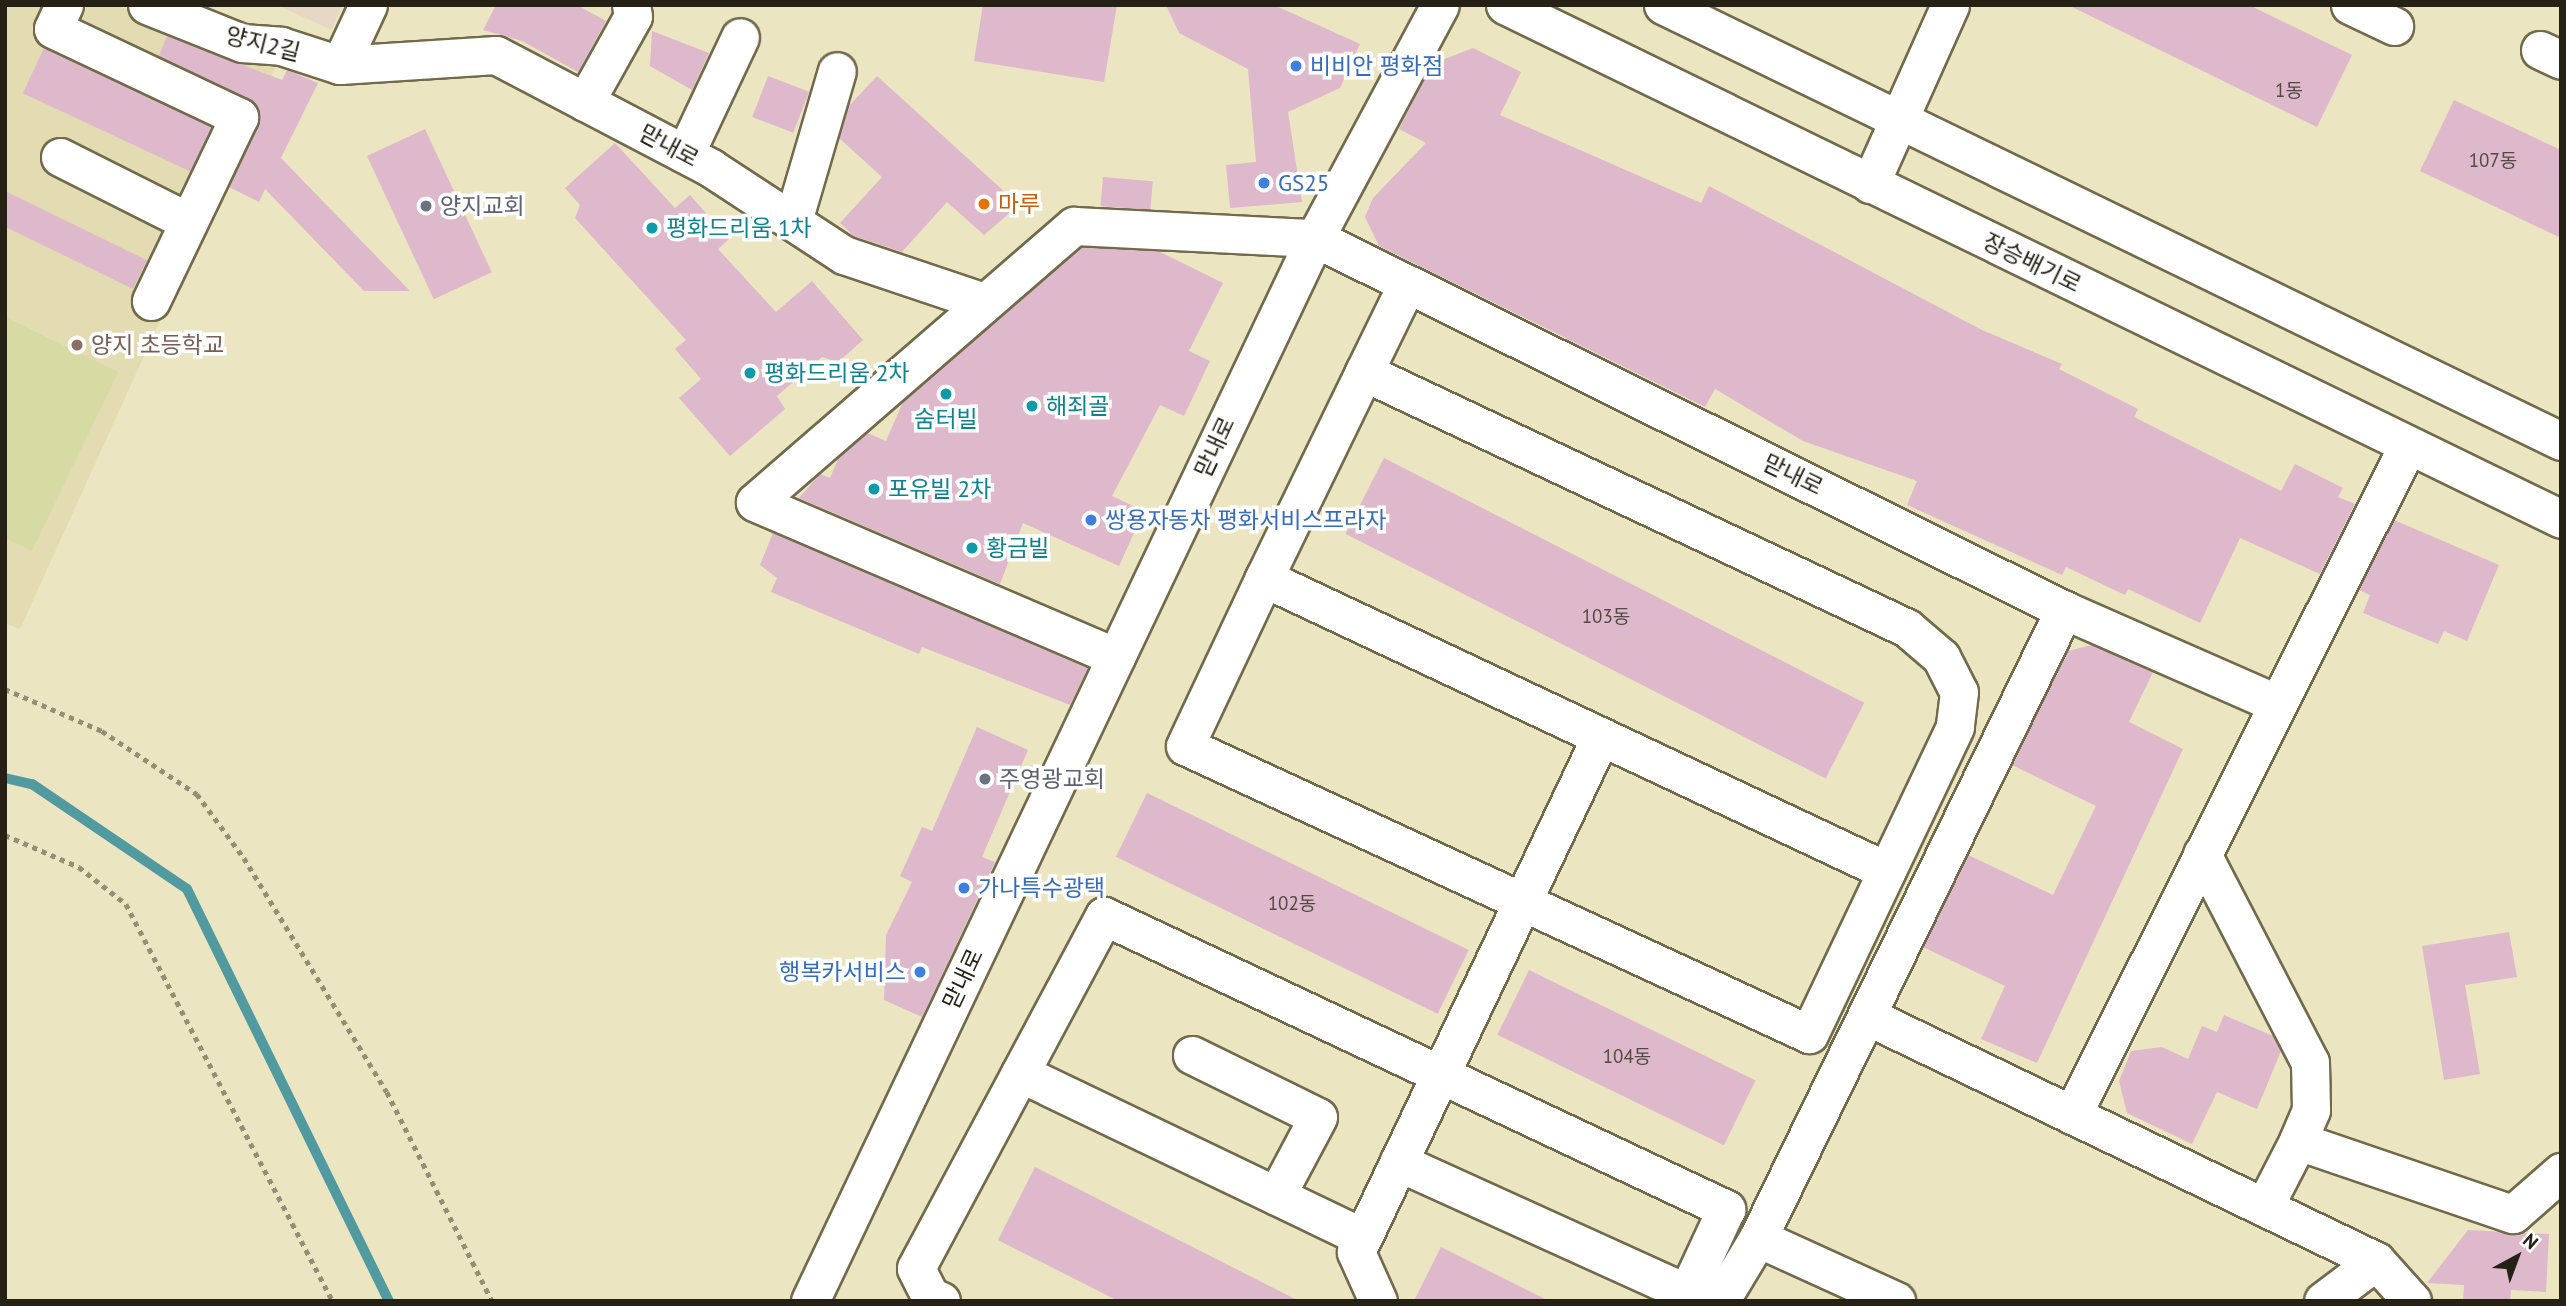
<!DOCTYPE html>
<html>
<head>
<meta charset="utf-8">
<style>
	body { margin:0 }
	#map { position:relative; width:2566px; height:1306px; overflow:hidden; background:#ebe5c2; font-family:"PT Sans","Noto Sans KR",sans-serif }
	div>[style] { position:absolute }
	.commercial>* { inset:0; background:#e7d7c5 }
	.built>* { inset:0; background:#e3dbb1 }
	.green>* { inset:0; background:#d6daa3 }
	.stream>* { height:10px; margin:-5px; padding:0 5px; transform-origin:5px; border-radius:5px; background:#519a9f }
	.building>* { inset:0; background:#ddb9cb; transform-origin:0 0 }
	.path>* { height:4.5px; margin-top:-2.25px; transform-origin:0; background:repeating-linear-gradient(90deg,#938e75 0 5px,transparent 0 10px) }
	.roads { filter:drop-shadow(2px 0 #716a4b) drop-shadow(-2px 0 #716a4b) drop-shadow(0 2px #716a4b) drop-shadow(0 -2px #716a4b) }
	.minor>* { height:37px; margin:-18.5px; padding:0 18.5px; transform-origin:18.5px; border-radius:18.5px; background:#fff }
	.dots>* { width:19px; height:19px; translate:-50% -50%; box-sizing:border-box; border:4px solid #fff; border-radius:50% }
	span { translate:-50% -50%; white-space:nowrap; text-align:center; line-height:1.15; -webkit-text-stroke:7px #fff; paint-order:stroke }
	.number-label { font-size:19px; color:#534842 }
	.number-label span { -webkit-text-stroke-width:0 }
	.street-label { font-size:23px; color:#252215 }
	.shop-label { font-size:23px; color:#366cbe }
	.left { translate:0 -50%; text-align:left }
	.right { translate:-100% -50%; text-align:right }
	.food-label { font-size:23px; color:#c56008 }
	.worship-label { font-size:23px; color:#5b616d }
	.culture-label { font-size:23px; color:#0d838f }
	.education-label { font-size:23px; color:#785e54 }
	.frame { position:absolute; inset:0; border:7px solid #252215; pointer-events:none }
	.north { position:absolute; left:2482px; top:1222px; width:70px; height:70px; -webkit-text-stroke:5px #fff; paint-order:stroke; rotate:41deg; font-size:19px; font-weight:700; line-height:28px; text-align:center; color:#252215 }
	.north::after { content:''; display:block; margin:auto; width:24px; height:32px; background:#252215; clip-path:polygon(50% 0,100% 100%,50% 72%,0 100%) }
</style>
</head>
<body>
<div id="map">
	<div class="commercial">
		<div style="clip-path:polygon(277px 5px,342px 5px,332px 30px)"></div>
	</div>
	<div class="built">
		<div style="clip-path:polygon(5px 5px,115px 5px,275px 68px,20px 629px,5px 623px)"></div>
	</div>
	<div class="green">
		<div style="clip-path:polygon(5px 317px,118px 372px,32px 551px,5px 538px)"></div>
	</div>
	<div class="stream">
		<div style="left:5px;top:778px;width:28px;rotate:13deg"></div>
		<div style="left:32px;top:784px;width:187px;rotate:34.1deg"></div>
		<div style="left:187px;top:889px;width:459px;rotate:63.9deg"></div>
	</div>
	<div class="building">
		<div style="clip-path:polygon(496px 5px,577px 5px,606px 21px,578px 72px,522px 41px,483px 30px)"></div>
		<div style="clip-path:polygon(983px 5px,1117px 5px,1104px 82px,974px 61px)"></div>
		<div style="clip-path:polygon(1166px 5px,1274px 5px,1360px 44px,1340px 88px,1288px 112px,1302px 202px,1230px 208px,1226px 165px,1256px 162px,1248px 69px,1179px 33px)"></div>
		<div style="clip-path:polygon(2068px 5px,2249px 5px,2352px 55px,2317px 127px)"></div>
		<div style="clip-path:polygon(652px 31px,709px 53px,692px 90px,650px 66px)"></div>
		<div style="clip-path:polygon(167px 36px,282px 80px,287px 70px,318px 83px,281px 158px,410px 291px,364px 291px,265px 189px,259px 202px,229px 187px,258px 126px,257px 106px,159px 56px)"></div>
		<div style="left:44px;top:48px;width:185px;height:50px;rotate:25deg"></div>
		<div style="clip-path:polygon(1473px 48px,1521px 72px,1500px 115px,1701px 203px,1709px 186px,1982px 330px,2062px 364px,2059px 369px,2138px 409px,2134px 417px,2281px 491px,2295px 464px,2343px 488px,2338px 497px,2355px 504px,2320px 574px,2240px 538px,2200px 623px,2128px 589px,2125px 595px,2066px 567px,2062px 575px,1907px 505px,1917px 481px,1803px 441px,1715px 389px,1705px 407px,1379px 246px,1365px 217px,1373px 198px,1426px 143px,1399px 129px,1432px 64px)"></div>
		<div style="left:768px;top:76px;width:44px;height:44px;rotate:21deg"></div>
		<div style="clip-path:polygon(877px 76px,1019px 205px,984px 235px,947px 202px,902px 252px,854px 236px,840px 223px,882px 177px,839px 138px,848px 107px)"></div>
		<div style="clip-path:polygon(2454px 100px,2561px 150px,2561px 238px,2420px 171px)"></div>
		<div style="left:425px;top:129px;width:158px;height:64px;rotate:65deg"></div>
		<div style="clip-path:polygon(615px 143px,675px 208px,690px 195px,729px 239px,718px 249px,776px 312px,812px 281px,863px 340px,838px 362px,822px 357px,777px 396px,785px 409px,730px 456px,679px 398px,701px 379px,675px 349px,686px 340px,575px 218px,580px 205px,565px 188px)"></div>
		<div style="left:1103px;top:177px;width:50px;height:29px;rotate:5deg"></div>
		<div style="left:5px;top:191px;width:158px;height:32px;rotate:26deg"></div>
		<div style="clip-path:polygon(1081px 247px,1158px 251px,1223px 283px,1189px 351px,1210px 361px,1184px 416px,1160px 405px,1112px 496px,1144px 511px,1119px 566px,1023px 523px,1000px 584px,799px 498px,820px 474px,830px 478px,839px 457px,867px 433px,886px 441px,903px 402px)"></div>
		<div style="left:1384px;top:458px;width:539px;height:85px;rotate:27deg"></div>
		<div style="clip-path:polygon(2394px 520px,2499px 565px,2467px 641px,2444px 631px,2438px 644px,2363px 613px,2370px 595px,2359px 590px)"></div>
		<div style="clip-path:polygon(773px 533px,1088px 668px,1070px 705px,922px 647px,919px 654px,771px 592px,777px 578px,760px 565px)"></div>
		<div style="clip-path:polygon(2092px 645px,2153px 672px,2129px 722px,2183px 749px,2037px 1063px,1981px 1039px,2005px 986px,1923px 947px,1968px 855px,2053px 895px,2096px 806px,2012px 765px,2068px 651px)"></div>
		<div style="clip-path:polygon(977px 727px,1028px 750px,982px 857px,995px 862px,922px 1017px,884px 1000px,886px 935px,912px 882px,900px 876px,922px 827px,932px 831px)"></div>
		<div style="left:1147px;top:793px;width:358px;height:71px;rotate:26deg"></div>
		<div style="clip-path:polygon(2509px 932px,2517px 977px,2465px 985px,2480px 1074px,2444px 1080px,2422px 946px)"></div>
		<div style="left:1529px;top:970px;width:252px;height:72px;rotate:26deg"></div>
		<div style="clip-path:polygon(2224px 1015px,2273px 1036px,2281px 1051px,2257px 1109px,2217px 1092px,2192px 1144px,2127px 1113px,2119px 1081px,2131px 1051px,2162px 1047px,2188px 1059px,2202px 1026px,2217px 1032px)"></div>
		<div style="clip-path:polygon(1035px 1167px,1299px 1301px,1118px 1301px,998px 1240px)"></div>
		<div style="clip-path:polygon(2468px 1230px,2549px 1234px,2546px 1292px,2511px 1290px,2510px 1301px,2463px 1301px,2464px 1285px,2427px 1283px)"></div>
		<div style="clip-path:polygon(1441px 1247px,1549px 1301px,1414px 1301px)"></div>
	</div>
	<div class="path">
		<div style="left:5px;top:689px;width:106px;rotate:23.4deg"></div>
		<div style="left:102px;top:731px;width:114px;rotate:33.6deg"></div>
		<div style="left:197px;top:794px;width:79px;rotate:53.7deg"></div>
		<div style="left:244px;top:858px;width:274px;rotate:58.6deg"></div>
		<div style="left:387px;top:1092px;width:234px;rotate:63.3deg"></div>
		<div style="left:5px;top:835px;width:81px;rotate:23.4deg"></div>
		<div style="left:79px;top:867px;width:60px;rotate:38.2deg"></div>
		<div style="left:126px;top:904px;width:448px;rotate:62.5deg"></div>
	</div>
	<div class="roads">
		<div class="minor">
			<div style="left:64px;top:5px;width:26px;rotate:115deg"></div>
			<div style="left:53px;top:29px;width:206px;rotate:25.3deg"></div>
			<div style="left:239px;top:117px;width:204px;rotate:115.6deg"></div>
			<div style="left:147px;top:5px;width:102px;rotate:21.8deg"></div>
			<div style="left:242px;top:43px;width:39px;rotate:4deg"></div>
			<div style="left:281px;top:46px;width:62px;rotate:17.9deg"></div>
			<div style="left:340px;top:65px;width:156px;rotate:-3.7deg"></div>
			<div style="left:496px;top:55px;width:243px;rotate:27.7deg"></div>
			<div style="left:711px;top:168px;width:159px;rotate:33.2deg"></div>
			<div style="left:844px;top:255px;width:145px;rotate:18.6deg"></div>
			<div style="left:1505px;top:5px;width:1174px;rotate:25.95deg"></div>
			<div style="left:1663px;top:5px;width:998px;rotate:25.9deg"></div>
			<div style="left:2350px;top:5px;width:49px;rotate:25.5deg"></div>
			<div style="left:2540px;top:50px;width:23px;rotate:25deg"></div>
			<div style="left:340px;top:65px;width:66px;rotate:-65deg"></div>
			<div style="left:585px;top:102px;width:98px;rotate:-60.8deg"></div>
			<div style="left:633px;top:16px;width:11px;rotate:-100deg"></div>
			<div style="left:685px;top:154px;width:129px;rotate:-64.8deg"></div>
			<div style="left:60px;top:157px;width:144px;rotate:26.7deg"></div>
			<div style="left:1870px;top:184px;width:196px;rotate:-65.9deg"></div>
			<div style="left:793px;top:221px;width:156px;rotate:-73.7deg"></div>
			<div style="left:1364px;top:372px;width:600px;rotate:25.24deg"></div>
			<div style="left:1907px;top:628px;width:45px;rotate:40.5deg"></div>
			<div style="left:1941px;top:657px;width:39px;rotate:63deg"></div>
			<div style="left:1959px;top:692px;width:35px;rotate:97deg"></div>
			<div style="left:1955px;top:727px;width:340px;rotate:115.4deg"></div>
			<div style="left:1809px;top:1034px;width:687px;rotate:-155.22deg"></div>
			<div style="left:1185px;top:746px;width:186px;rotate:-64.8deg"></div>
			<div style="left:1264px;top:578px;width:229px;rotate:-64.1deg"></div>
			<div style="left:1364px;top:372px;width:98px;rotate:-64deg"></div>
			<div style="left:1264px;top:578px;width:688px;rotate:25.19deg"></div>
			<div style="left:1116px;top:657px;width:393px;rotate:-156.8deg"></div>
			<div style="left:755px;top:502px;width:422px;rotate:-40.9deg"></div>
			<div style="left:1074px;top:226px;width:241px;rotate:2.9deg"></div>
			<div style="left:1315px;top:238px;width:836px;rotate:26.41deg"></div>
			<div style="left:2064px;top:610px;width:232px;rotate:23.7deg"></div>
			<div style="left:2202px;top:854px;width:234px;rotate:62.6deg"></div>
			<div style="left:2310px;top:1062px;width:48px;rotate:88.8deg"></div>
			<div style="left:2311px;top:1110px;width:34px;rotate:113deg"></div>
			<div style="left:1867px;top:1016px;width:565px;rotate:25.7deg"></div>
			<div style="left:2376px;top:1261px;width:54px;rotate:48deg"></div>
			<div style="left:1192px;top:1055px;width:140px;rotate:26.2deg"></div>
			<div style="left:1318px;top:1117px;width:89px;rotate:118deg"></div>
			<div style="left:1020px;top:1073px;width:380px;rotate:25.6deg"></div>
			<div style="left:2072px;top:1115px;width:747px;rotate:-63.37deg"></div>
			<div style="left:2264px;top:1207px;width:74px;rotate:-62.7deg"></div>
			<div style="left:2298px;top:1141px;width:227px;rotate:18.8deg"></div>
			<div style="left:2513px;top:1214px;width:64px;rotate:-41.2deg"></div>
			<div style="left:1758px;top:1238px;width:152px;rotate:24.5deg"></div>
			<div style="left:810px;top:1301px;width:1177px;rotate:-64.59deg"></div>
			<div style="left:1315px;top:238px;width:264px;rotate:-61.8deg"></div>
			<div style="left:941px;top:1301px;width:12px;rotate:-156deg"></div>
			<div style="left:930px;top:1296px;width:31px;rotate:-117deg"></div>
			<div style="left:916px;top:1268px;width:399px;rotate:-61.9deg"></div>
			<div style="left:1104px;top:916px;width:688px;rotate:25.22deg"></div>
			<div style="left:1726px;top:1209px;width:93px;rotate:114.9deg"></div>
			<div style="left:1687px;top:1293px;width:317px;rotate:-155.6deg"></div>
			<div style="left:1378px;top:1301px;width:54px;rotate:-114.2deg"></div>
			<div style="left:1356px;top:1252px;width:571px;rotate:-64.6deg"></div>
			<div style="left:1720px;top:1301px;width:74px;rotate:-58.9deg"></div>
			<div style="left:1758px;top:1238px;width:699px;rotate:-64.02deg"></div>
			<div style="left:2323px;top:1301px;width:66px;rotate:-37deg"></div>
		</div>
	</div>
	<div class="dots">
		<div style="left:1296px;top:66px;background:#3f7fe0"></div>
		<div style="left:1264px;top:183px;background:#3f7fe0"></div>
		<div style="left:984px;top:204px;background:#e8710a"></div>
		<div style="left:426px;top:206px;background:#6b7280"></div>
		<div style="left:652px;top:228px;background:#0f9aa8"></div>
		<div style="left:77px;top:345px;background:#8d6e63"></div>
		<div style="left:750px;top:373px;background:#0f9aa8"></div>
		<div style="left:946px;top:394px;background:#0f9aa8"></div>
		<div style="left:1032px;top:406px;background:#0f9aa8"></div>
		<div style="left:874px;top:489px;background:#0f9aa8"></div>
		<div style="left:1091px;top:520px;background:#3f7fe0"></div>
		<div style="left:972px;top:548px;background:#0f9aa8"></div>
		<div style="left:985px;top:779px;background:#6b7280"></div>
		<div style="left:964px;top:888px;background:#3f7fe0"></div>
		<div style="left:920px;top:972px;background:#3f7fe0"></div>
	</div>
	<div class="number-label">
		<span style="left:2289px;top:91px">1동</span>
		<span style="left:2493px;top:161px">107동</span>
		<span style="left:1606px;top:617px">103동</span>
		<span style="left:1292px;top:904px">102동</span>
		<span style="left:1627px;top:1057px">104동</span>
	</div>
	<div class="street-label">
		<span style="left:263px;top:44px;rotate:14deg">양지2길</span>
		<span style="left:669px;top:146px;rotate:28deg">맏내로</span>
		<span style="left:2032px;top:263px;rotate:26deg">장승배기로</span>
		<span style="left:1215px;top:447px;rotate:-65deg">맏내로</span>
		<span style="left:1793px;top:475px;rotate:26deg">맏내로</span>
		<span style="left:963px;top:979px;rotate:-65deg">맏내로</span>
	</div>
	<div class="shop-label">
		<span class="left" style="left:1310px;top:66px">비비안 평화점</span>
		<span class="left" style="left:1278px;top:183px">GS25</span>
		<span class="left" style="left:1105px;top:520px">쌍용자동차 평화서비스프라자</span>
		<span class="left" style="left:978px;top:888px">가나특수광택</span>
		<span class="right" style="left:906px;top:972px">행복카서비스</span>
	</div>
	<div class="food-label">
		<span class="left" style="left:998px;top:204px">마루</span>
	</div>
	<div class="worship-label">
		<span class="left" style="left:440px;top:206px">양지교회</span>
		<span class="left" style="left:999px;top:779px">주영광교회</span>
	</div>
	<div class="culture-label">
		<span class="left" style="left:666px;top:228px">평화드리움 1차</span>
		<span class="left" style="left:764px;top:373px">평화드리움 2차</span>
		<span class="left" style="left:1046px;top:406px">해죄골</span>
		<span style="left:946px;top:419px">숨터빌</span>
		<span class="left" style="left:888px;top:489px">포유빌 2차</span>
		<span class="left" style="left:986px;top:548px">황금빌</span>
	</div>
	<div class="education-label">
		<span class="left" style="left:91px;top:345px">양지 초등학교</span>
	</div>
	<div class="frame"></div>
	<div class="north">N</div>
</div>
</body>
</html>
